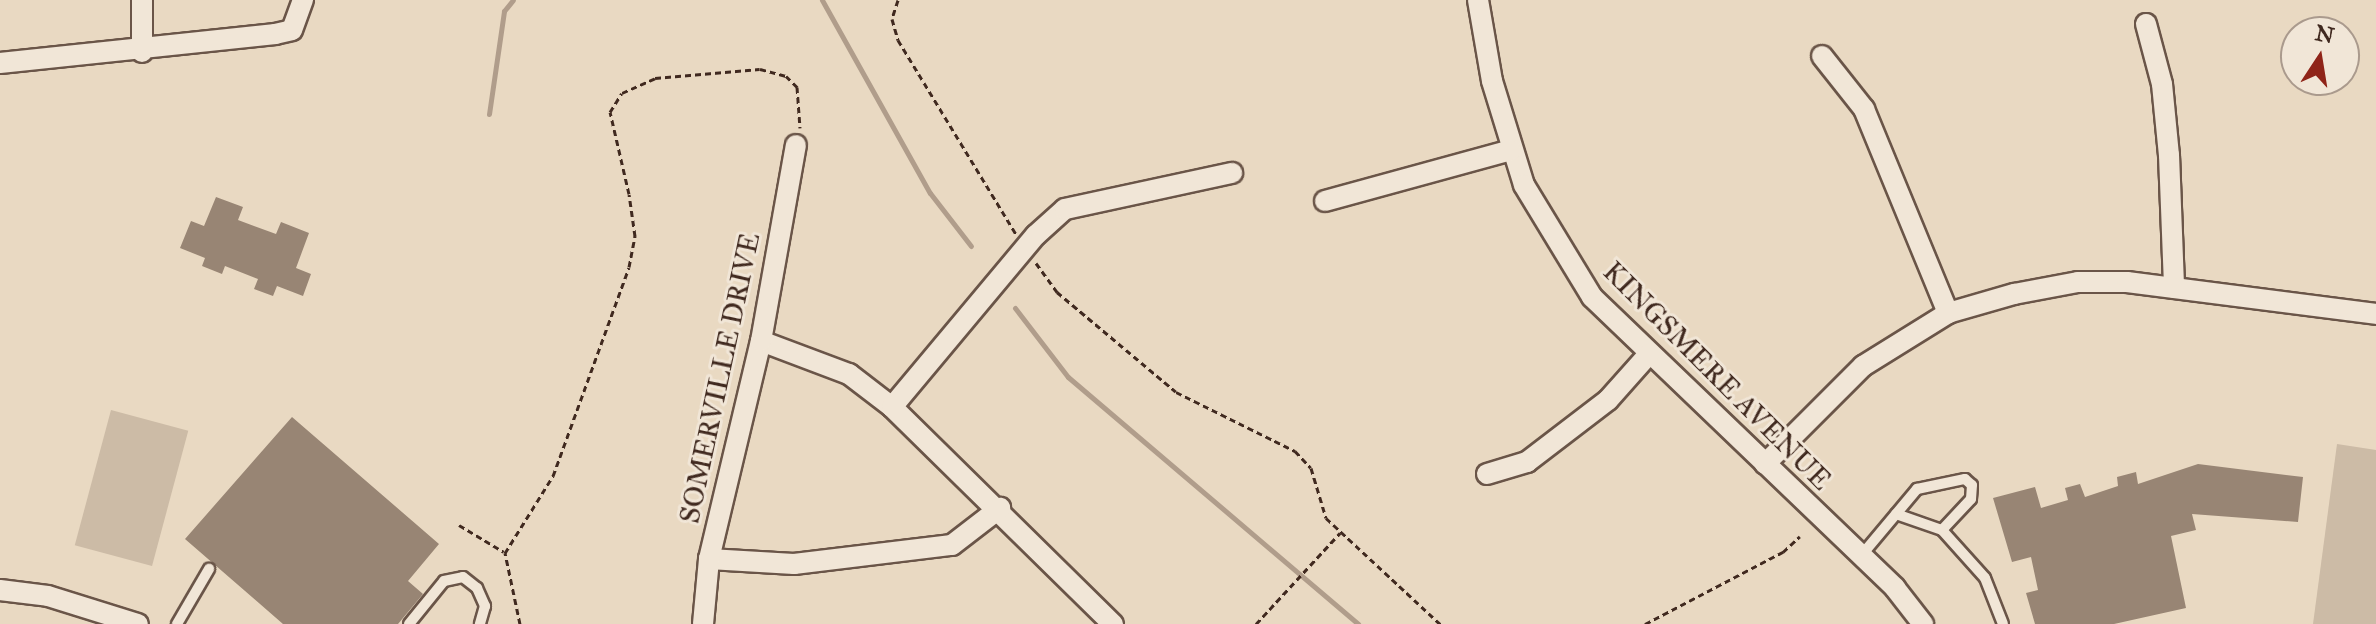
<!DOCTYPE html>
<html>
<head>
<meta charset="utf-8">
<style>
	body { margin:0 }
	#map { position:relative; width:2376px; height:624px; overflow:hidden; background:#e9d9c2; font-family:"IM FELL Great Primer",serif }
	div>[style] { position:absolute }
	.green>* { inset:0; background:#ccbba6; transform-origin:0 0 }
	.stream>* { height:5px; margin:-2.5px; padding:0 2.5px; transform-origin:2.5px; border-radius:2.5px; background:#b09d8b }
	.building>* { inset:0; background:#988574 }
	.path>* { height:3px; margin-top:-1.5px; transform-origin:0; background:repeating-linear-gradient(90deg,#40291f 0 6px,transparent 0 10px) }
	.roads { filter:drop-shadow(2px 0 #6a5548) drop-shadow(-2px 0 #6a5548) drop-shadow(0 2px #6a5548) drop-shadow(0 -2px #6a5548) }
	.lane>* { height:10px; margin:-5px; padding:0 5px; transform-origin:5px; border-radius:5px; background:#f1e6d7 }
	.street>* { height:20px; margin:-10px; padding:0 10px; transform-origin:10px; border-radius:10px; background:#f1e6d7 }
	span { translate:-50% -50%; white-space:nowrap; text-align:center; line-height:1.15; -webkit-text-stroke:6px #f1e6d7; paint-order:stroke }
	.street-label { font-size:28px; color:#40291f }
	.north { position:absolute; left:2280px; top:16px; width:80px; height:80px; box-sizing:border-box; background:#f1e6d7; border:2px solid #aa9a8d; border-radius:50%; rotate:12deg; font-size:22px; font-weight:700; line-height:32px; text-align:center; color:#40291f }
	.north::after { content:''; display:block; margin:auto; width:28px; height:36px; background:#8f2418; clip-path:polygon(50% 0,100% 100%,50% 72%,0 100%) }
</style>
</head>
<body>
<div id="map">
	<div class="green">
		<div style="left:111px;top:410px;width:80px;height:140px;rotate:15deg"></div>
		<div style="clip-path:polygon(2337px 444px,2376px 450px,2376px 624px,2313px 624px)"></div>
	</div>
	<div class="stream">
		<div style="left:822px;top:0;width:221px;rotate:60.8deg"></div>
		<div style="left:930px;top:193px;width:67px;rotate:52.3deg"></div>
		<div style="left:489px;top:114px;width:104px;rotate:-81.7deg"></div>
		<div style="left:504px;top:11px;width:14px;rotate:-51deg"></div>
		<div style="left:1015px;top:308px;width:87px;rotate:52.5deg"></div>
		<div style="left:1068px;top:377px;width:381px;rotate:40.4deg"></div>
	</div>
	<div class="building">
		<div style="clip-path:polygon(216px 197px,243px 207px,238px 220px,276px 234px,281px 222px,309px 233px,296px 268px,311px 274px,303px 296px,277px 286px,273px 296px,254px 289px,258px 279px,225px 266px,222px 274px,202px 266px,205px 258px,180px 248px,191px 221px,204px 226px)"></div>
		<div style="clip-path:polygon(292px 417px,439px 544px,408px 581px,423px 594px,398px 624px,283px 624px,185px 539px)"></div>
		<div style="clip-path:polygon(2198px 464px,2303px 477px,2298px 522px,2192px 514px,2196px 530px,2171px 536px,2186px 608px,2114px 624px,2035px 624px,2026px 593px,2038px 590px,2031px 557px,2012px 562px,1993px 498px,2035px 487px,2041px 508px,2068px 500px,2065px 488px,2080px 484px,2085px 497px,2118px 486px,2117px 477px,2136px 472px,2138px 484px)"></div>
	</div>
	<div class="path">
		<div style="left:898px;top:0;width:20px;rotate:108deg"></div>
		<div style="left:892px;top:19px;width:22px;rotate:74deg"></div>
		<div style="left:898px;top:40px;width:227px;rotate:58.7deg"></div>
		<div style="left:1036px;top:263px;width:36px;rotate:54deg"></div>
		<div style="left:1057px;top:292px;width:155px;rotate:40deg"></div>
		<div style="left:1176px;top:392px;width:133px;rotate:26.4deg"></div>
		<div style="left:1295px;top:451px;width:23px;rotate:47deg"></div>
		<div style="left:1311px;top:468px;width:52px;rotate:73.3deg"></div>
		<div style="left:1326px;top:518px;width:156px;rotate:42.9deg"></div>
		<div style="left:459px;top:525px;width:52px;rotate:31deg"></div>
		<div style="left:520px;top:624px;width:73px;rotate:-101.9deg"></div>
		<div style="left:505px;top:553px;width:91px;rotate:-58.1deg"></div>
		<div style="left:553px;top:476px;width:222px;rotate:-70deg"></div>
		<div style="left:629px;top:267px;width:32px;rotate:-79deg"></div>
		<div style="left:635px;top:236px;width:42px;rotate:-98.1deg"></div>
		<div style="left:629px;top:194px;width:84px;rotate:-103deg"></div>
		<div style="left:610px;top:112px;width:22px;rotate:-58deg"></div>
		<div style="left:622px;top:93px;width:36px;rotate:-24deg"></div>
		<div style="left:655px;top:78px;width:105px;rotate:-4.9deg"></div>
		<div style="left:760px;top:69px;width:27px;rotate:15deg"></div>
		<div style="left:786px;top:76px;width:16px;rotate:45deg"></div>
		<div style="left:797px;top:87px;width:41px;rotate:85.8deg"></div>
		<div style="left:1256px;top:624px;width:124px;rotate:-47.3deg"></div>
		<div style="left:1645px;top:624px;width:156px;rotate:-27.6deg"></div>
		<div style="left:1783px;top:552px;width:23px;rotate:-43deg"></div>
	</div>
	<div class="roads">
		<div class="lane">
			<div style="left:1896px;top:514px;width:49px;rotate:19.2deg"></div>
			<div style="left:1942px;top:530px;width:64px;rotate:48.1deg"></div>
			<div style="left:1985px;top:578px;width:49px;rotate:68.6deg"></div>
			<div style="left:1860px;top:557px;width:89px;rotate:-50deg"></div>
			<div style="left:1917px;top:489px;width:49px;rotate:-11.8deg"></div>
			<div style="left:1965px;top:479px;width:9px;rotate:41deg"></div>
			<div style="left:1972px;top:485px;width:14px;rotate:94deg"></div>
			<div style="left:1971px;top:499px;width:42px;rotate:133.1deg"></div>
			<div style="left:177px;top:624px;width:64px;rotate:-59.8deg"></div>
			<div style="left:409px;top:624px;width:55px;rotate:-50.9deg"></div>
			<div style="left:444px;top:581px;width:19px;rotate:-12deg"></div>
			<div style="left:463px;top:577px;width:18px;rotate:38deg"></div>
			<div style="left:477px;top:588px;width:20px;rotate:66deg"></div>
			<div style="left:485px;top:606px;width:19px;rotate:106deg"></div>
		</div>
		<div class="street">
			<div style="left:1478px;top:0;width:82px;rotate:80.2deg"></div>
			<div style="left:1492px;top:81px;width:109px;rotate:72.9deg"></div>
			<div style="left:1524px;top:185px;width:131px;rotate:58.7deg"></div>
			<div style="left:1592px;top:297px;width:420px;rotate:43.8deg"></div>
			<div style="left:1895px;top:588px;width:46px;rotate:52.1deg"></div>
			<div style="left:2146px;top:24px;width:62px;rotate:75.1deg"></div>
			<div style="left:2162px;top:84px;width:71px;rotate:84.4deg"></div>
			<div style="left:2169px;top:155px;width:133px;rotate:87.8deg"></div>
			<div style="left:142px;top:52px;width:52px;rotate:-90deg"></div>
			<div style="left:1822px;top:56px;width:68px;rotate:51.6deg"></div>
			<div style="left:1864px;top:109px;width:221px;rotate:67.6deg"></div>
			<div style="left:0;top:63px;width:277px;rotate:-6deg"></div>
			<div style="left:275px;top:34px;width:17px;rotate:-13deg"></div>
			<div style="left:292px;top:30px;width:32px;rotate:-70deg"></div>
			<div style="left:1325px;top:201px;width:193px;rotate:-15.3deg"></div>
			<div style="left:761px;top:341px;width:94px;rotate:20.6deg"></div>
			<div style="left:849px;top:374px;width:54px;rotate:37.5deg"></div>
			<div style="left:892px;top:407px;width:310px;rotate:44.5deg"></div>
			<div style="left:892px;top:407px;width:224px;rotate:-50.1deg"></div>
			<div style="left:1036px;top:235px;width:39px;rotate:-42deg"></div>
			<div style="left:1065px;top:209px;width:171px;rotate:-12.2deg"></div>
			<div style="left:1765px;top:464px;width:139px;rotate:-45deg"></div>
			<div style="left:1863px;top:366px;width:100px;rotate:-31.9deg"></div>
			<div style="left:1948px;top:313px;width:69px;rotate:-16.1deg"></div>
			<div style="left:2014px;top:294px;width:65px;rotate:-10.6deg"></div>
			<div style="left:2078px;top:282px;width:49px"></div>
			<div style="left:2127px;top:282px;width:251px;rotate:7.3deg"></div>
			<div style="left:1487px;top:474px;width:42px;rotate:-16.7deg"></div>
			<div style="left:1527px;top:462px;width:102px;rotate:-37.4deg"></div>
			<div style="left:1608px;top:400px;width:62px;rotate:-48.3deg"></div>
			<div style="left:709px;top:559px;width:85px;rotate:3.4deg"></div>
			<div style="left:794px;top:564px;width:159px;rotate:-6.9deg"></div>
			<div style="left:952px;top:545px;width:61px;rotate:-37.6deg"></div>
			<div style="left:0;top:590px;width:48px;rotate:7.1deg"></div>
			<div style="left:48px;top:596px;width:94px;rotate:17.3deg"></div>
			<div style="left:703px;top:624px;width:65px;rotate:-84.7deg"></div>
			<div style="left:709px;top:559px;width:224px;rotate:-76.6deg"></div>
			<div style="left:761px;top:341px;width:199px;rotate:-79.9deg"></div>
		</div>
	</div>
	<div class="street-label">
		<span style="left:1717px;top:376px;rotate:45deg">KINGSMERE AVENUE</span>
		<span style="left:720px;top:378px;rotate:-78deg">SOMERVILLE DRIVE</span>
	</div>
	<div class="north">N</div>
</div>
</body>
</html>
